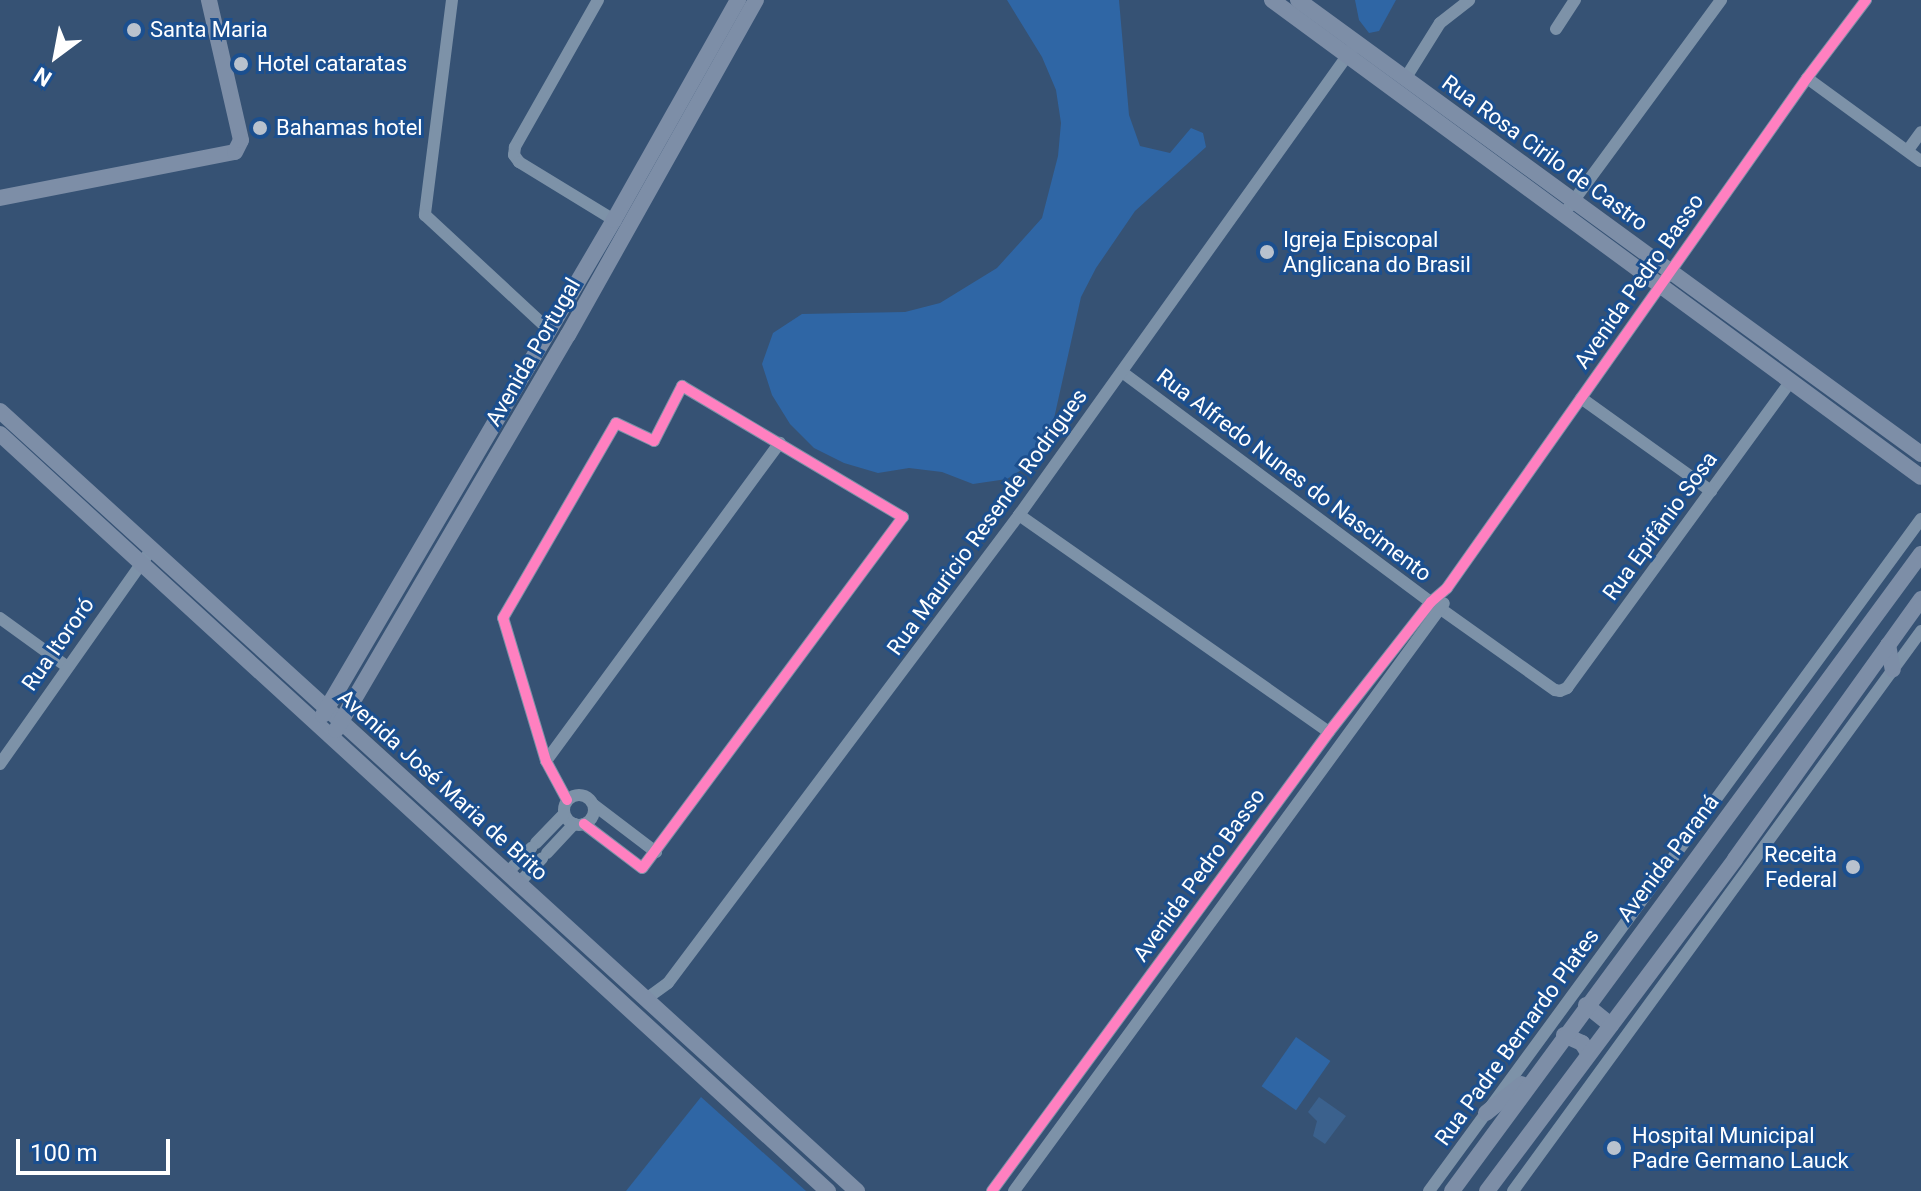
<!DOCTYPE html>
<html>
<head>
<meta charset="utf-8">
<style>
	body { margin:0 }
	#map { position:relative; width:1921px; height:1191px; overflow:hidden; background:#365274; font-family:Roboto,sans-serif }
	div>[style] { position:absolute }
	.green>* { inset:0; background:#2f66a5; transform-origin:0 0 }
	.water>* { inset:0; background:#3b618d }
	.minor>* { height:12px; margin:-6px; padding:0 6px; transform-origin:6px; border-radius:6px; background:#7d92a8 }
	.minor>.ring { margin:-6px; padding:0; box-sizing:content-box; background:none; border:12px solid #7d92a8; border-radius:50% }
	.major>* { height:16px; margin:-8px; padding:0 8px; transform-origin:8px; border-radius:8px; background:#7d8ea7 }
	.cycleway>* { height:10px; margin:-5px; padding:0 5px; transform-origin:5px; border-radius:5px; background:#ff80c0 }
	.dots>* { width:22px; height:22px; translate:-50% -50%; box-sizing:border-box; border:4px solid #1b4f8f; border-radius:50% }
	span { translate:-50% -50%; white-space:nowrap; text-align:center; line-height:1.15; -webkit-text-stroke:6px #1b4f8f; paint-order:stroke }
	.poi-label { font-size:22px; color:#fff }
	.left { translate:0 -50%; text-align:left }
	.right { translate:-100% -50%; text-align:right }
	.street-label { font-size:22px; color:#fff }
	.north { position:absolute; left:16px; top:16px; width:80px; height:80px; -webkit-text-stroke:6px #1b4f8f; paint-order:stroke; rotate:212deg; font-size:22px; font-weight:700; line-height:32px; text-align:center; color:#fff }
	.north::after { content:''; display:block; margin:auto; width:28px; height:36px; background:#fff; clip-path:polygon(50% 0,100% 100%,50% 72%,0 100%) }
	.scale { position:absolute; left:16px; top:1139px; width:154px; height:36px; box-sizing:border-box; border:4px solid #fff; border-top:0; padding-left:10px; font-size:24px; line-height:28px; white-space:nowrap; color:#fff; -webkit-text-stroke:6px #1b4f8f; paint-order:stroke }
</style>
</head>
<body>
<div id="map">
	<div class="green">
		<div style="clip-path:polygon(1007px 0,1119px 0,1129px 115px,1140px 146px,1170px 153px,1191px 128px,1203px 133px,1206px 147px,1135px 211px,1096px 268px,1081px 297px,1051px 432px,1034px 462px,1007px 479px,973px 484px,942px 472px,909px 468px,878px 473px,844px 463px,814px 448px,790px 424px,772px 395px,762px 364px,773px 333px,802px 314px,905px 312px,940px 303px,997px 268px,1042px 218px,1058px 156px,1061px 123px,1056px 90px,1042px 57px)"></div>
		<div style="clip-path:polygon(1355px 0,1396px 0,1379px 31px,1369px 33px,1359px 20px)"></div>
		<div style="left:1296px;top:1037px;width:42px;height:60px;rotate:35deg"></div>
		<div style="clip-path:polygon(701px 1097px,806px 1191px,626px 1191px)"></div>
	</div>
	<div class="water">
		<div style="clip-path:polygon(1319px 1097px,1346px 1116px,1325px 1144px,1313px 1136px,1317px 1121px,1308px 1112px)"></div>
	</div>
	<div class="minor">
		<div style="left:452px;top:0;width:217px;rotate:97.2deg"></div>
		<div style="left:425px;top:215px;width:169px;rotate:42.8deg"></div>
		<div style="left:598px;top:0;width:169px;rotate:119.5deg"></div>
		<div style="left:515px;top:147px;width:8px;rotate:97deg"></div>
		<div style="left:514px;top:155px;width:9px;rotate:54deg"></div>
		<div style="left:519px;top:162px;width:111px;rotate:31.4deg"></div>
		<div style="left:1556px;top:29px;width:35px;rotate:-57deg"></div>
		<div style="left:1807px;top:78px;width:141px;rotate:36.1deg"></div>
		<div style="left:1405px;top:79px;width:66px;rotate:-58deg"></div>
		<div style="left:1440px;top:23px;width:37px;rotate:-38deg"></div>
		<div style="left:1908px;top:150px;width:22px;rotate:-54deg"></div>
		<div style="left:1569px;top:207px;width:257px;rotate:-53.7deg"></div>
		<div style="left:1122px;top:372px;width:385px;rotate:36.7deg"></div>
		<div style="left:1431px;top:602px;width:152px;rotate:35.4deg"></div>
		<div style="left:1555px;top:690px;width:5px;rotate:11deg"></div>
		<div style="left:1560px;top:691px;width:8px;rotate:-23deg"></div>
		<div style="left:1567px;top:688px;width:379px;rotate:-53.9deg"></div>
		<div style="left:1581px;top:398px;width:160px;rotate:35.6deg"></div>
		<div style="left:1019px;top:515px;width:378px;rotate:35deg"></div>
		<div style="left:0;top:618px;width:82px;rotate:36deg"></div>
		<div style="left:546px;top:761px;width:395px;rotate:-53.7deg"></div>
		<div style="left:0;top:764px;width:262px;rotate:-54.8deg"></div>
		<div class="ring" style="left:564px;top:795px;width:18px;height:18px"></div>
		<div style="left:567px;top:800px;width:44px;rotate:-118.3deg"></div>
		<div style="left:546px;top:761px;width:149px;rotate:-106.7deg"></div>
		<div style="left:503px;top:618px;width:225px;rotate:-59.9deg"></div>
		<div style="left:616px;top:423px;width:42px;rotate:25.3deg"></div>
		<div style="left:654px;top:441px;width:62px;rotate:-63deg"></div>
		<div style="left:682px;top:386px;width:257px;rotate:30.7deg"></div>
		<div style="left:903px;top:517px;width:437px;rotate:126.6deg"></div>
		<div style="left:642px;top:868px;width:73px;rotate:-142.8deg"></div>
		<div style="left:594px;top:805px;width:78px;rotate:37.2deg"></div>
		<div style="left:536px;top:843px;width:40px;rotate:-46deg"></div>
		<div style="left:547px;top:853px;width:40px;rotate:-47deg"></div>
		<div style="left:507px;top:873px;width:35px;rotate:-46deg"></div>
		<div style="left:519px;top:883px;width:34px;rotate:-47deg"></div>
		<div style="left:646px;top:999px;width:27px;rotate:-36deg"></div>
		<div style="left:668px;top:983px;width:585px;rotate:-53.13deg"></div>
		<div style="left:1019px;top:515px;width:573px;rotate:-54.45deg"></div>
		<div style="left:992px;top:1191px;width:569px;rotate:-53.71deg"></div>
		<div style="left:1329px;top:732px;width:165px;rotate:-51.9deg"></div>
		<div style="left:1431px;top:602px;width:21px;rotate:-41deg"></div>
		<div style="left:1447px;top:588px;width:624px;rotate:-54.78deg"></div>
		<div style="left:1807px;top:78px;width:98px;rotate:-52.9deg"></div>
		<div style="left:1014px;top:1191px;width:728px;rotate:-53.82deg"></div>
		<div style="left:1429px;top:1191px;width:833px;rotate:-53.79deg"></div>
		<div style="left:1513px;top:1191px;width:693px;rotate:-53.92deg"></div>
	</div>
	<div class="major">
		<div style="left:1272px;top:0;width:805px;rotate:36.32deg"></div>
		<div style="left:1298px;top:0;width:771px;rotate:36.08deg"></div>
		<div style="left:0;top:198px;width:239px;rotate:-11.1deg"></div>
		<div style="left:235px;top:152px;width:13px;rotate:-63deg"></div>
		<div style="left:241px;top:140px;width:144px;rotate:-102.9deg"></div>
		<div style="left:0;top:411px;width:1159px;rotate:42.31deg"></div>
		<div style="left:0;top:434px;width:1122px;rotate:42.44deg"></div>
		<div style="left:1888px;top:645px;width:25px;rotate:79deg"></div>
		<div style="left:323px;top:715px;width:574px;rotate:-59.55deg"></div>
		<div style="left:614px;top:220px;width:253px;rotate:-60.6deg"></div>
		<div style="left:336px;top:730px;width:458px;rotate:-59.6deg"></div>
		<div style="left:568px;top:335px;width:384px;rotate:-60.7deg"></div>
		<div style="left:1586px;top:1005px;width:32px;rotate:39deg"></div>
		<div style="left:1564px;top:1035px;width:20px;rotate:24deg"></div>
		<div style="left:1582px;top:1043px;width:13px;rotate:58deg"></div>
		<div style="left:1486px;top:1113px;width:46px;rotate:-38.9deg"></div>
		<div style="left:1452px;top:1191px;width:791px;rotate:-53.64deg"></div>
		<div style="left:1487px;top:1191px;width:414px;rotate:-53.2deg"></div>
		<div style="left:1735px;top:859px;width:320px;rotate:-54.4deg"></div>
	</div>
	<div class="cycleway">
		<div style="left:567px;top:800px;width:44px;rotate:-118.3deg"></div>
		<div style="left:546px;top:761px;width:149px;rotate:-106.7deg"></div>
		<div style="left:503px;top:618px;width:225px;rotate:-59.9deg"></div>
		<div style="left:616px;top:423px;width:42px;rotate:25.3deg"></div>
		<div style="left:654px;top:441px;width:62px;rotate:-63deg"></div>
		<div style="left:682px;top:386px;width:257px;rotate:30.7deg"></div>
		<div style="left:903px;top:517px;width:437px;rotate:126.6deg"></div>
		<div style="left:642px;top:868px;width:73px;rotate:-142.8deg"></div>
		<div style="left:992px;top:1191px;width:569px;rotate:-53.71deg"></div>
		<div style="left:1329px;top:732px;width:165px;rotate:-51.9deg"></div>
		<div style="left:1431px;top:602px;width:21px;rotate:-41deg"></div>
		<div style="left:1447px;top:588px;width:624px;rotate:-54.78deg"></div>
		<div style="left:1807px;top:78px;width:98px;rotate:-52.9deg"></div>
	</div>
	<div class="dots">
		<div style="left:134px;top:30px;background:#b9c2ce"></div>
		<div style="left:241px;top:64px;background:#b9c2ce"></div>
		<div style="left:260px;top:128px;background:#b9c2ce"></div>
		<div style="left:1267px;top:252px;background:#b9c2ce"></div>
		<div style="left:1853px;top:867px;background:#b9c2ce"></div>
		<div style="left:1614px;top:1148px;background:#b9c2ce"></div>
	</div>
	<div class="poi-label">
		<span class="left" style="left:150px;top:30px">Santa Maria</span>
		<span class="left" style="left:257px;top:64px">Hotel cataratas</span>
		<span class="left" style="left:276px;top:128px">Bahamas hotel</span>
		<span class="left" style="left:1283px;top:252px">Igreja Episcopal<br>Anglicana do Brasil</span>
		<span class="right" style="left:1837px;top:867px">Receita<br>Federal</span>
		<span class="left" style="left:1632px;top:1148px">Hospital Municipal<br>Padre Germano Lauck</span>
	</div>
	<div class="street-label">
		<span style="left:1545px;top:153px;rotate:36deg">Rua Rosa Cirilo de Castro</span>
		<span style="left:1639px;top:281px;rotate:-55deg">Avenida Pedro Basso</span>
		<span style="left:533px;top:352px;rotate:-60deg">Avenida Portugal</span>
		<span style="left:1294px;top:475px;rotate:37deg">Rua Alfredo Nunes do Nascimento</span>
		<span style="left:987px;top:522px;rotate:-54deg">Rua Mauricio Resende Rodrigues</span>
		<span style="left:1660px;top:526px;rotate:-54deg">Rua Epifânio Sosa</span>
		<span style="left:58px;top:644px;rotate:-55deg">Rua Itororó</span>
		<span style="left:443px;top:785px;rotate:42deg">Avenida José Maria de Brito</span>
		<span style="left:1668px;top:858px;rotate:-53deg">Avenida Paraná</span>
		<span style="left:1199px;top:875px;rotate:-54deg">Avenida Pedro Basso</span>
		<span style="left:1517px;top:1037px;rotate:-54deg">Rua Padre Bernardo Plates</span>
	</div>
	<div class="north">N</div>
	<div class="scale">100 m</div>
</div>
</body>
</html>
